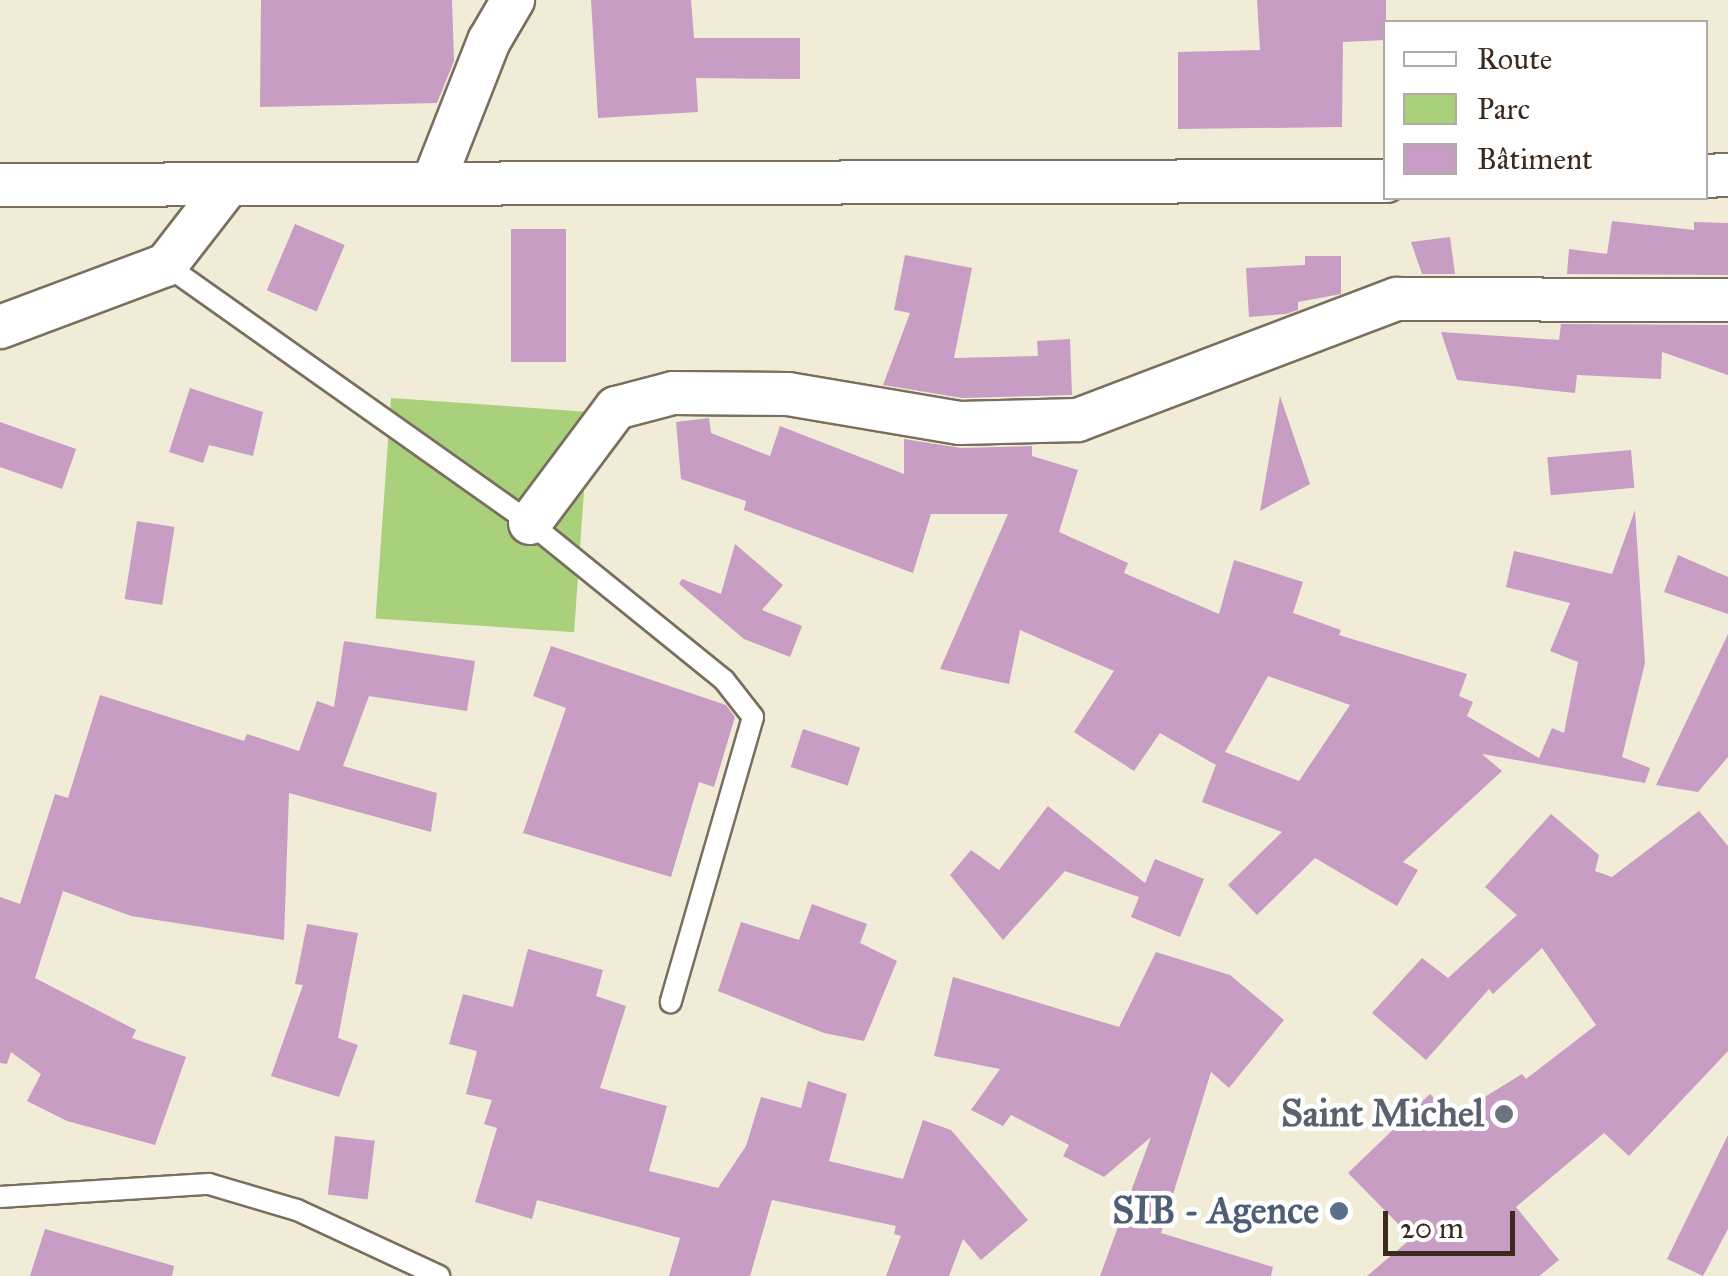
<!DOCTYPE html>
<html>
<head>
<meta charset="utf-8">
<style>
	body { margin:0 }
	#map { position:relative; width:1728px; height:1276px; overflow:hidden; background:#f0ecd7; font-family:"IM FELL Great Primer",serif }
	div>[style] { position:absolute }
	.green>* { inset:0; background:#a9d07b; transform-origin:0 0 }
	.building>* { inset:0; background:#c79dc3; transform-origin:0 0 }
	.roads { filter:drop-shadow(2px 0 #7a6e5f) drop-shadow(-2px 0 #7a6e5f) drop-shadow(0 2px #7a6e5f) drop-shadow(0 -2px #7a6e5f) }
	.service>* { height:20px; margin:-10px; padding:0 10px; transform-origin:10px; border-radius:10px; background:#fff }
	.minor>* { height:42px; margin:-21px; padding:0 21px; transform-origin:21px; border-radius:21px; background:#fff }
	.dots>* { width:28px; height:28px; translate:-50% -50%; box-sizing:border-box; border:5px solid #fff; border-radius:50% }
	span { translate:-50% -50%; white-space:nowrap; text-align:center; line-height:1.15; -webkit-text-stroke:9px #fff; paint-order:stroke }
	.worship-label { font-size:38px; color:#5b616d; font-weight:700 }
	.right { translate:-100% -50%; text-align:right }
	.service-label { font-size:38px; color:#4e5e75; font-weight:700 }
	.legend { position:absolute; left:1383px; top:20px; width:325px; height:180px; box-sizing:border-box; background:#fff; border:2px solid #b1aaa5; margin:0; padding:12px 18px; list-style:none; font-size:30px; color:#3b2a1e }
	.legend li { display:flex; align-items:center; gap:20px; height:50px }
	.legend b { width:50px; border:2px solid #b1aaa5 }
	.scale { position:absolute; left:1383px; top:1211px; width:132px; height:45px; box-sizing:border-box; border:5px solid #3b2a1e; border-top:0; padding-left:12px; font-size:30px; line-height:35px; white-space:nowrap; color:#3b2a1e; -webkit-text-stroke:8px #fff; paint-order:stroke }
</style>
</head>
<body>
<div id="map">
	<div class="green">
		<div style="left:391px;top:398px;width:199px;height:221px;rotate:4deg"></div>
	</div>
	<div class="building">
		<div style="clip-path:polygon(261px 0,452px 0,454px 61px,437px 103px,260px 107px)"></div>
		<div style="clip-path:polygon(591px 0,691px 0,694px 38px,800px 38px,800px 79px,696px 78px,698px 112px,598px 118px)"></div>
		<div style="clip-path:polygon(1257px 0,1386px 0,1386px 40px,1343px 42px,1342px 127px,1178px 129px,1178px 52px,1260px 50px)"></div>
		<div style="clip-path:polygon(1612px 221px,1694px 230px,1694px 222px,1728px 223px,1728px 275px,1567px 274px,1569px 249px,1607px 254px)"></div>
		<div style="left:295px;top:224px;width:54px;height:72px;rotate:23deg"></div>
		<div style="left:511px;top:229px;width:55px;height:133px"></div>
		<div style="clip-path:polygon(1450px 237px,1455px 274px,1422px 274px,1411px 242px)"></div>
		<div style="clip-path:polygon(905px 255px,972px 268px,954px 358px,1038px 356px,1037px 341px,1070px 339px,1072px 395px,962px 398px,883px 385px,910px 313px,894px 310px)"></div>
		<div style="clip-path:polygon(1305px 256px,1341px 256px,1341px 294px,1298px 302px,1298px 310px,1286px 314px,1249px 317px,1246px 268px,1305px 265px)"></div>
		<div style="clip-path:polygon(1561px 324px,1728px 325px,1728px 375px,1662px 352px,1661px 379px,1577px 375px,1575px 393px,1457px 380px,1441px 332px,1559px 340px)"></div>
		<div style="clip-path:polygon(190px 388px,263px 412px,253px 456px,209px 445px,203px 463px,169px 452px)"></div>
		<div style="clip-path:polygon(1280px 396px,1310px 484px,1260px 511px)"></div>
		<div style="clip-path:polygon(evenodd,709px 418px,711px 433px,770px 456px,780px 426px,904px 474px,904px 439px,961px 448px,1032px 446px,1032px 456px,1078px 470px,1059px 532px,1128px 563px,1124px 573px,1219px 614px,1234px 560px,1303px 582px,1293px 613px,1341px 630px,1339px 635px,1467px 674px,1459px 696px,1473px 702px,1467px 716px,1539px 758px,1552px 728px,1564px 733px,1578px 662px,1550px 651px,1570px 603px,1506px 587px,1514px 551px,1612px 574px,1635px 510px,1645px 663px,1622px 757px,1650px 768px,1645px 783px,1482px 754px,1502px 771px,1403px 862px,1418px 870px,1397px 906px,1315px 858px,1257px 915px,1228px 885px,1282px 832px,1202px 802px,1216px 765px,1160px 733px,1134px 771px,1074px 732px,1114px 671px,1020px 630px,1009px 684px,940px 669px,1008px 514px,931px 514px,913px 573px,744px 510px,746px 501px,681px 479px,676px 422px,709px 418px,1268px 676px,1350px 705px,1299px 781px,1225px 752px,1268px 676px)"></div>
		<div style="clip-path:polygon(0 422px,76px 449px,62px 489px,0 467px)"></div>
		<div style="left:1631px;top:450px;width:38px;height:84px;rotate:85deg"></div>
		<div style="left:137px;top:521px;width:38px;height:79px;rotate:9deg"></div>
		<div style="clip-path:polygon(735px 544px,783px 585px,762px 610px,802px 626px,790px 657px,744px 639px,679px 584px,682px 579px,721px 594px)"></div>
		<div style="clip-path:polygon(1678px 555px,1728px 577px,1728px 614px,1664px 592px)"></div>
		<div style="clip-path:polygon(1728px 634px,1728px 757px,1698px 792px,1656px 785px)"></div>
		<div style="clip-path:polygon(344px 641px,475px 661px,467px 711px,369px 696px,343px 766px,437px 793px,431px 832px,289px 793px,284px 940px,131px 916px,63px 891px,35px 978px,136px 1030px,132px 1038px,186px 1057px,155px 1145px,67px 1121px,27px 1101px,41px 1074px,11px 1052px,7px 1064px,0 1063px,0 897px,20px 904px,55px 794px,68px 798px,100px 695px,244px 741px,247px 734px,299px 751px,317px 701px,334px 707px)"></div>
		<div style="clip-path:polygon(551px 646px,726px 705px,735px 717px,714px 787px,699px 782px,671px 877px,523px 833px,566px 708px,533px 696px)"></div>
		<div style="left:803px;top:729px;width:60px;height:40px;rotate:18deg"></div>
		<div style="clip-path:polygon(1048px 806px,1145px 883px,1155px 859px,1204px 879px,1180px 937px,1131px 917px,1139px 897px,1065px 871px,1003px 940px,950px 875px,971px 850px,999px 870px)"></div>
		<div style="clip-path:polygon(1699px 811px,1728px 846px,1728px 1051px,1629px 1156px,1604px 1133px,1516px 1207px,1559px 1260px,1539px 1276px,1367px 1276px,1412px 1238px,1348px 1173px,1430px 1094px,1452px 1117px,1522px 1074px,1526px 1079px,1596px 1025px,1542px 948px,1493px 994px,1489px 989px,1426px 1060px,1372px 1013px,1422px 958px,1448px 978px,1517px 915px,1485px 887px,1551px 814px,1599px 855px,1595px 871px,1612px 877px)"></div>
		<div style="clip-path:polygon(812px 904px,867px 924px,860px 943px,897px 961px,864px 1041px,824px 1033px,718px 991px,741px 922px,799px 940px)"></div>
		<div style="clip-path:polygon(307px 924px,358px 933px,338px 1038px,358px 1045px,339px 1097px,271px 1076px,303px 985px,295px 984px)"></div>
		<div style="clip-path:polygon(528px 949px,603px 970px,596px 996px,626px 1006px,600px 1088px,667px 1106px,649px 1171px,718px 1188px,746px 1146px,761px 1097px,801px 1108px,808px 1081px,847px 1094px,829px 1161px,903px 1179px,923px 1120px,951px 1130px,1028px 1220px,981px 1260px,963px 1239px,949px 1276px,886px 1276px,901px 1236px,894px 1234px,896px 1226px,772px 1200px,750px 1276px,669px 1276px,680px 1238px,537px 1200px,532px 1219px,475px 1202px,497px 1128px,484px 1124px,492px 1100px,466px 1094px,477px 1051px,449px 1044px,463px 994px,513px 1007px)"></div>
		<div style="clip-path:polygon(1156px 952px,1230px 975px,1284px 1020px,1229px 1088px,1211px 1072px,1161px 1233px,1273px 1267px,1271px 1276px,1100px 1276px,1151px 1137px,1104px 1177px,1063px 1156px,1069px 1145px,1011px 1115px,1003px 1126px,971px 1110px,1000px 1069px,934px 1056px,953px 977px,1119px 1027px)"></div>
		<div style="clip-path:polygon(1728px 1135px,1728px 1229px,1703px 1276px,1667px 1259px)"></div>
		<div style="left:335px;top:1136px;width:40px;height:59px;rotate:7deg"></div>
		<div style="clip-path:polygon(45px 1229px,174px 1266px,172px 1276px,30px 1276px)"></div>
	</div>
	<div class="roads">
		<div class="service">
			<div style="left:166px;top:265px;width:446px;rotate:35.3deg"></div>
			<div style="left:530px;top:523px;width:250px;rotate:39deg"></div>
			<div style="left:724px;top:680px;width:47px;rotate:51.9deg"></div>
			<div style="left:753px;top:717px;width:297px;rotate:106.1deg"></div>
			<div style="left:0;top:1197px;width:209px;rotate:-3.6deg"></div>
			<div style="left:209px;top:1184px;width:92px;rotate:16.5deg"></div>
			<div style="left:297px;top:1210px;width:157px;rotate:24.9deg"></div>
		</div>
		<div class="minor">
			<div style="left:1706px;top:176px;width:22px;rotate:-3deg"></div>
			<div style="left:433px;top:183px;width:153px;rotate:-68.5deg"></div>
			<div style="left:489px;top:41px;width:48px;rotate:-59.7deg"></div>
			<div style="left:0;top:185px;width:1386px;rotate:-0.17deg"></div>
			<div style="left:0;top:327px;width:177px;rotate:-20.5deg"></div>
			<div style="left:166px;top:265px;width:101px;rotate:-52.2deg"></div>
			<div style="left:530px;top:523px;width:144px;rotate:-53.2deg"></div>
			<div style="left:616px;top:408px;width:59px;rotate:-14.7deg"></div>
			<div style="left:673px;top:393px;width:115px;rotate:0.5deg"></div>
			<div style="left:788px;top:394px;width:174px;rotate:9.6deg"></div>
			<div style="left:960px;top:423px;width:118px;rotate:-1.5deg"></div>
			<div style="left:1078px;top:420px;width:341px;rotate:-20.8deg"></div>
			<div style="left:1397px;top:299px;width:331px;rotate:0.2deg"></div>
		</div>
	</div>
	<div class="dots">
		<div style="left:1504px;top:1114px;background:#6b7280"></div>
		<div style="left:1339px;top:1211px;background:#5c6f8a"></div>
	</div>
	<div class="worship-label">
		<span class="right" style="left:1484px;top:1114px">Saint Michel</span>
	</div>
	<div class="service-label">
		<span class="right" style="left:1319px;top:1211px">SIB - Agence</span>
	</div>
	<ul class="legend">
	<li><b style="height:12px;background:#fff"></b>Route</li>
	<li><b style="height:28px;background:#a9d07b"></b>Parc</li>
	<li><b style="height:28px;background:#c79dc3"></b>Bâtiment</li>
	</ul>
	<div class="scale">20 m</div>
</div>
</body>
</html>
